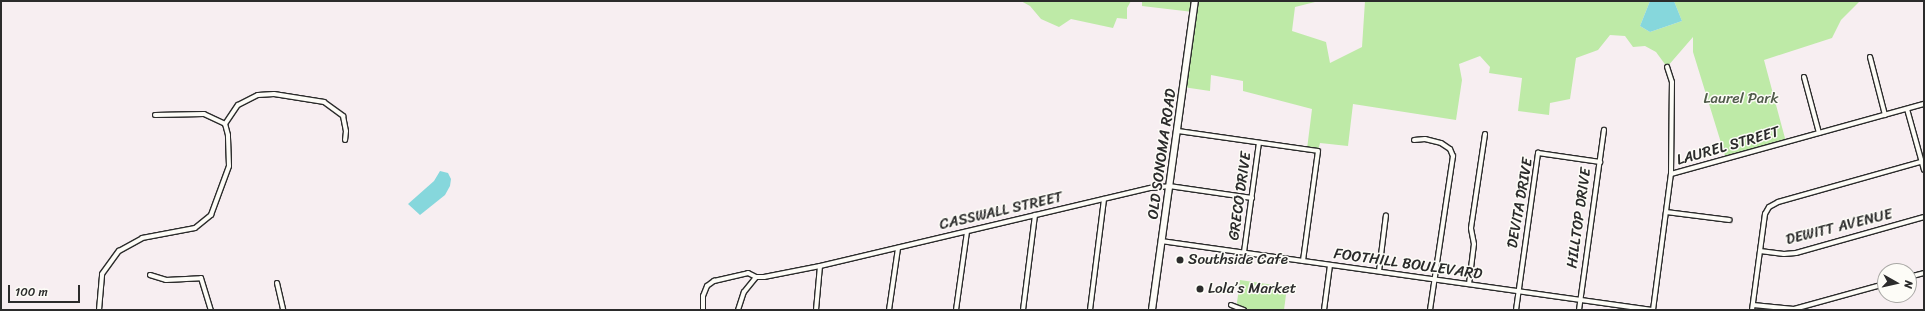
<!DOCTYPE html>
<html>
<head>
<meta charset="utf-8">
<style>
	body { margin:0 }
	#map { position:relative; width:1925px; height:311px; overflow:hidden; background:#f7eef1; font-family:Sriracha,sans-serif }
	div>[style] { position:absolute }
	.green>* { inset:0; background:#beeaa7 }
	.water>* { inset:0; background:#86d7dc }
	.roads { filter:drop-shadow(1px 0 #2b2b2b) drop-shadow(-1px 0 #2b2b2b) drop-shadow(0 1px #2b2b2b) drop-shadow(0 -1px #2b2b2b) }
	.minor>* { height:4px; margin:-2px; padding:0 2px; transform-origin:2px; border-radius:2px; background:#fdfcf7 }
	.secondary>* { height:5.5px; margin:-2.75px; padding:0 2.75px; transform-origin:2.75px; border-radius:2.75px; background:#fdfcf7 }
	.dots>* { width:11px; height:11px; translate:-50% -50%; box-sizing:border-box; border:2px solid #fdfcf7; border-radius:50% }
	span { translate:-50% -50%; white-space:nowrap; text-align:center; line-height:1.15; -webkit-text-stroke:3px #fdfcf7; paint-order:stroke }
	.park-label { font-size:15px; color:#505b4a }
	.street-label { font-size:15px; color:#2b2b2b }
	.poi-label { font-size:15px; color:#2b2b2b }
	.left { translate:0 -50%; text-align:left }
	.frame { position:absolute; inset:0; border:2px solid #2b2b2b; pointer-events:none }
	.north { position:absolute; left:1877px; top:263px; width:40px; height:40px; box-sizing:border-box; background:#fdfcf7; border:1px solid #a9a8a5; border-radius:50%; rotate:98deg; font-size:11px; font-weight:700; line-height:16px; text-align:center; color:#2b2b2b }
	.north::after { content:''; display:block; margin:auto; width:14px; height:18px; background:#2b2b2b; clip-path:polygon(50% 0,100% 100%,50% 72%,0 100%) }
	.scale { position:absolute; left:8px; top:285px; width:72px; height:18px; box-sizing:border-box; border:2px solid #2b2b2b; border-top:0; padding-left:5px; font-size:12px; line-height:14px; white-space:nowrap; color:#2b2b2b; -webkit-text-stroke:3px #fdfcf7; paint-order:stroke }
</style>
</head>
<body>
<div id="map">
	<div class="green">
		<div style="clip-path:polygon(1021px 1px,1131px 1px,1127px 8px,1127px 19px,1117px 18px,1113px 28px,1071px 19px,1059px 27px,1041px 19px,1030px 6px)"></div>
		<div style="clip-path:polygon(1142px 1px,1319px 1px,1295px 7px,1292px 31px,1326px 42px,1330px 63px,1362px 47px,1365px 1px,1650px 1px,1640px 26px,1650px 32px,1682px 21px,1674px 1px,1860px 1px,1841px 20px,1832px 38px,1764px 60px,1786px 142px,1726px 159px,1693px 52px,1693px 37px,1667px 67px,1656px 52px,1645px 46px,1633px 47px,1625px 36px,1610px 35px,1598px 50px,1576px 58px,1570px 99px,1550px 103px,1549px 115px,1518px 111px,1522px 78px,1489px 73px,1490px 67px,1480px 56px,1459px 64px,1462px 80px,1456px 120px,1353px 104px,1348px 146px,1320px 143px,1318px 151px,1307px 149px,1312px 109px,1243px 91px,1243px 81px,1211px 75px,1210px 91px,1183px 87px,1193px 12px,1142px 6px)"></div>
		<div style="clip-path:polygon(1240px 280px,1287px 287px,1284px 310px,1236px 310px)"></div>
	</div>
	<div class="water">
		<div style="clip-path:polygon(1650px 1px,1674px 1px,1682px 21px,1650px 32px,1640px 26px)"></div>
		<div style="clip-path:polygon(440px 171px,448px 173px,451px 179px,450px 186px,445px 195px,420px 215px,408px 204px,434px 181px)"></div>
	</div>
	<div class="roads">
		<div class="minor">
			<div style="left:1870px;top:57px;width:60px;rotate:75.5deg"></div>
			<div style="left:1804px;top:77px;width:58px;rotate:75deg"></div>
			<div style="left:1907px;top:109px;width:63px;rotate:74.4deg"></div>
			<div style="left:155px;top:115px;width:49px;rotate:-1.2deg"></div>
			<div style="left:204px;top:114px;width:23px;rotate:25deg"></div>
			<div style="left:1178px;top:131px;width:141px;rotate:8.1deg"></div>
			<div style="left:1318px;top:151px;width:111px;rotate:97.8deg"></div>
			<div style="left:1414px;top:140px;width:11px;rotate:-5deg"></div>
			<div style="left:1425px;top:139px;width:16px;rotate:14deg"></div>
			<div style="left:1441px;top:143px;width:11px;rotate:34deg"></div>
			<div style="left:1450px;top:149px;width:8px;rotate:67deg"></div>
			<div style="left:1453px;top:156px;width:156px;rotate:98.5deg"></div>
			<div style="left:1671px;top:174px;width:263px;rotate:-15.5deg"></div>
			<div style="left:1666px;top:212px;width:64px;rotate:7.1deg"></div>
			<div style="left:1161px;top:241px;width:496px;rotate:8deg"></div>
			<div style="left:1760px;top:251px;width:24px;rotate:7deg"></div>
			<div style="left:1784px;top:254px;width:12px;rotate:-5deg"></div>
			<div style="left:1796px;top:253px;width:133px;rotate:-15.7deg"></div>
			<div style="left:1244px;top:252px;width:110px;rotate:-82.2deg"></div>
			<div style="left:1379px;top:271px;width:56px;rotate:-82.9deg"></div>
			<div style="left:150px;top:275px;width:17px;rotate:17deg"></div>
			<div style="left:166px;top:280px;width:35px;rotate:-3deg"></div>
			<div style="left:201px;top:278px;width:34px;rotate:73deg"></div>
			<div style="left:1909px;top:277px;width:16px;rotate:-15deg"></div>
			<div style="left:277px;top:283px;width:28px;rotate:77deg"></div>
			<div style="left:1469px;top:284px;width:40px;rotate:-82.9deg"></div>
			<div style="left:1474px;top:244px;width:16px;rotate:-101deg"></div>
			<div style="left:1471px;top:228px;width:95px;rotate:-81.5deg"></div>
			<div style="left:1231px;top:305px;width:14px;rotate:21deg"></div>
			<div style="left:1753px;top:305px;width:41px;rotate:5.6deg"></div>
			<div style="left:1794px;top:309px;width:94px;rotate:-15.4deg"></div>
			<div style="left:99px;top:310px;width:36px;rotate:-85deg"></div>
			<div style="left:102px;top:274px;width:29px;rotate:-54deg"></div>
			<div style="left:119px;top:251px;width:26px;rotate:-29deg"></div>
			<div style="left:142px;top:238px;width:54px;rotate:-10.7deg"></div>
			<div style="left:195px;top:228px;width:21px;rotate:-39deg"></div>
			<div style="left:211px;top:215px;width:52px;rotate:-69.8deg"></div>
			<div style="left:229px;top:166px;width:31px;rotate:-92deg"></div>
			<div style="left:228px;top:135px;width:11px;rotate:-105deg"></div>
			<div style="left:225px;top:124px;width:23px;rotate:-56deg"></div>
			<div style="left:238px;top:105px;width:22px;rotate:-27deg"></div>
			<div style="left:258px;top:95px;width:16px;rotate:-4deg"></div>
			<div style="left:274px;top:94px;width:51px;rotate:9.1deg"></div>
			<div style="left:324px;top:102px;width:24px;rotate:36deg"></div>
			<div style="left:343px;top:116px;width:15px;rotate:79deg"></div>
			<div style="left:346px;top:131px;width:9px;rotate:96deg"></div>
			<div style="left:703px;top:310px;width:14px;rotate:-90deg"></div>
			<div style="left:703px;top:296px;width:11px;rotate:-68deg"></div>
			<div style="left:707px;top:286px;width:9px;rotate:-36deg"></div>
			<div style="left:714px;top:281px;width:35px;rotate:-13deg"></div>
			<div style="left:748px;top:273px;width:9px;rotate:27deg"></div>
			<div style="left:756px;top:277px;width:8px"></div>
			<div style="left:764px;top:277px;width:57px;rotate:-11.1deg"></div>
			<div style="left:820px;top:266px;width:340px;rotate:-13.3deg"></div>
			<div style="left:1151px;top:188px;width:18px;rotate:-6deg"></div>
			<div style="left:1169px;top:186px;width:84px;rotate:8.2deg"></div>
			<div style="left:738px;top:310px;width:19px;rotate:-72deg"></div>
			<div style="left:744px;top:292px;width:19px;rotate:-51deg"></div>
			<div style="left:816px;top:310px;width:44px;rotate:-84.8deg"></div>
			<div style="left:889px;top:310px;width:63px;rotate:-81.7deg"></div>
			<div style="left:956px;top:310px;width:79px;rotate:-82deg"></div>
			<div style="left:1023px;top:310px;width:96px;rotate:-82.8deg"></div>
			<div style="left:1090px;top:310px;width:112px;rotate:-82.8deg"></div>
			<div style="left:1324px;top:310px;width:45px;rotate:-82.4deg"></div>
			<div style="left:1516px;top:310px;width:159px;rotate:-82deg"></div>
			<div style="left:1538px;top:153px;width:63px;rotate:8.3deg"></div>
			<div style="left:1579px;top:310px;width:182px;rotate:-82.1deg"></div>
			<div style="left:1653px;top:310px;width:137px;rotate:-82.5deg"></div>
			<div style="left:1671px;top:174px;width:92px;rotate:-89.4deg"></div>
			<div style="left:1672px;top:82px;width:16px;rotate:-108deg"></div>
			<div style="left:1752px;top:310px;width:97px;rotate:-82.3deg"></div>
			<div style="left:1765px;top:214px;width:8px;rotate:-60deg"></div>
			<div style="left:1769px;top:207px;width:10px;rotate:-29deg"></div>
			<div style="left:1778px;top:202px;width:152px;rotate:-15.7deg"></div>
		</div>
		<div class="secondary">
			<div style="left:1152px;top:310px;width:312px;rotate:-82.1deg"></div>
		</div>
	</div>
	<div class="dots">
		<div style="left:1180px;top:260px;background:#2b2b2b"></div>
		<div style="left:1200px;top:289px;background:#2b2b2b"></div>
	</div>
	<div class="park-label">
		<span style="left:1741px;top:99px">Laurel Park</span>
	</div>
	<div class="street-label">
		<span style="left:1728px;top:146px;rotate:-16deg">LAUREL STREET</span>
		<span style="left:1162px;top:154px;rotate:-82deg">OLD SONOMA ROAD</span>
		<span style="left:1240px;top:196px;rotate:-82deg">GRECO DRIVE</span>
		<span style="left:1520px;top:203px;rotate:-80deg">DEVITA DRIVE</span>
		<span style="left:1001px;top:211px;rotate:-13deg">CASSWALL STREET</span>
		<span style="left:1579px;top:218px;rotate:-82deg">HILLTOP DRIVE</span>
		<span style="left:1839px;top:227px;rotate:-14deg">DEWITT AVENUE</span>
		<span style="left:1408px;top:264px;rotate:8deg">FOOTHILL BOULEVARD</span>
	</div>
	<div class="poi-label">
		<span class="left" style="left:1188px;top:260px">Southside Cafe</span>
		<span class="left" style="left:1208px;top:289px">Lola’s Market</span>
	</div>
	<div class="frame"></div>
	<div class="north">N</div>
	<div class="scale">100 m</div>
</div>
</body>
</html>
